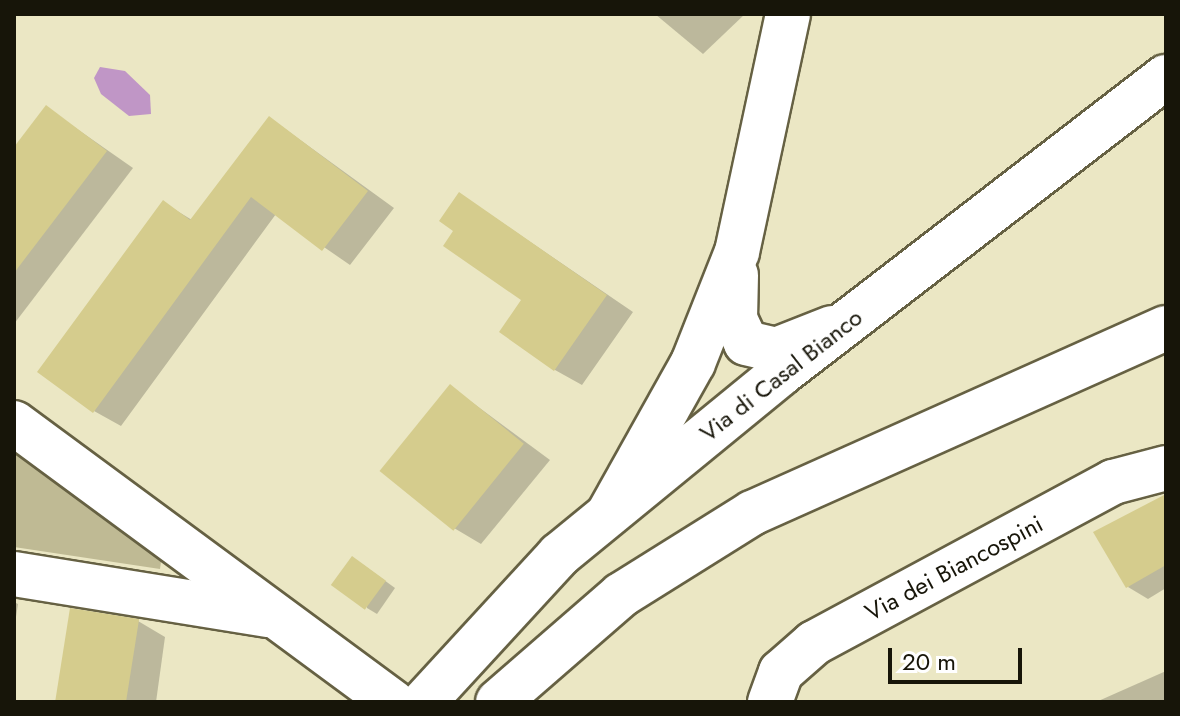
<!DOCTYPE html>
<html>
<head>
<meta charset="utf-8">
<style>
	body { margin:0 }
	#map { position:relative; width:1180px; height:716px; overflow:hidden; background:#ebe7c4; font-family:Jost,sans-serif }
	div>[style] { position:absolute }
	.green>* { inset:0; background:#bfba94 }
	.water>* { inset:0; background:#c096c6 }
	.shadow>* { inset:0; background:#0003 }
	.building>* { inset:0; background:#d5cc8d; transform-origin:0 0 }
	.roads { filter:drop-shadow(2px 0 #666143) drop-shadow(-2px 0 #666143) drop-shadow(0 2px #666143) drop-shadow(0 -2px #666143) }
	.minor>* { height:44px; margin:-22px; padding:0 22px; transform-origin:22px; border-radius:22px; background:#fff }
	.secondary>* { height:44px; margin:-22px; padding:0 22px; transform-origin:22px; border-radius:22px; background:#fff }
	span { translate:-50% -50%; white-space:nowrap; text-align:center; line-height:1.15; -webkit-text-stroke:6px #fff; paint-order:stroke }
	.street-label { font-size:24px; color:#171509 }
	.frame { position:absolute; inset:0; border:16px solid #171509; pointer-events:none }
	.scale { position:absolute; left:888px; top:648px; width:134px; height:36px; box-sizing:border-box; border:4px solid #171509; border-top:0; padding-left:10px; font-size:24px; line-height:28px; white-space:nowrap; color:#171509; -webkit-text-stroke:6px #fff; paint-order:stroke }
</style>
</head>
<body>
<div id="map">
	<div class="green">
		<div style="clip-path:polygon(14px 436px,163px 547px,160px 569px,14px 547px)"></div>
	</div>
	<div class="water">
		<div style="clip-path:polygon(100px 67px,125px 71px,150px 95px,151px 114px,129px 116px,101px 94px,94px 78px)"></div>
	</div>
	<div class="shadow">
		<div style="clip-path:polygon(655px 14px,745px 14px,703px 54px)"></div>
		<div style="clip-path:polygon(47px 108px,133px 168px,14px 324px,14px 150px)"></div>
		<div style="clip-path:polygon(270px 118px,394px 208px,350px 265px,276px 214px,121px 426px,94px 411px,164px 203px,192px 220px)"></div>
		<div style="clip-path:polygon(460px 194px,633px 312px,582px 385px,555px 370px,524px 300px,456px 231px)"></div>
		<div style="clip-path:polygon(450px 386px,550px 460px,481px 544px,454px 528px)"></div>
		<div style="clip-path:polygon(1166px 497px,1166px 588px,1148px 599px,1128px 587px)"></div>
		<div style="clip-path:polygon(362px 564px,395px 588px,377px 614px,367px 608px)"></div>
		<div style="clip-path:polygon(14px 602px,18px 604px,14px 630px)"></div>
		<div style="clip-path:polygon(138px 621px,165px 637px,156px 702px,59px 702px)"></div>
		<div style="clip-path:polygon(1166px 671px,1166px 702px,1096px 702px)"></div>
	</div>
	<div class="building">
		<div style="clip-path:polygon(46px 105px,107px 151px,14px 273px,14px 147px)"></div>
		<div style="clip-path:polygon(269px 116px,368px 191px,322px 251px,251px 197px,93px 413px,37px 372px,163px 200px,190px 220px)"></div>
		<div style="clip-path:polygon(459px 192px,607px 295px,554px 371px,499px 332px,521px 300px,443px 246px,453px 231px,439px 221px)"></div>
		<div style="left:450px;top:384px;width:95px;height:112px;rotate:39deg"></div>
		<div style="clip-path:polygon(1166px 494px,1166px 565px,1126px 588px,1093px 532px)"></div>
		<div style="left:352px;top:556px;width:42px;height:36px;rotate:36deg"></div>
		<div style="left:70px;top:608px;width:70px;height:95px;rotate:9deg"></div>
	</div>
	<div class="roads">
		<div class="minor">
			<div style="left:736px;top:275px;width:44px;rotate:91.3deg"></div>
			<div style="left:735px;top:319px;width:26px;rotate:65deg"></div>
			<div style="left:746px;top:343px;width:31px;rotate:13deg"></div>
			<div style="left:776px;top:350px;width:60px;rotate:-21.4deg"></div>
			<div style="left:14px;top:423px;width:471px;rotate:36.4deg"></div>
			<div style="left:609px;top:513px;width:172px;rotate:-60.8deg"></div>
			<div style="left:693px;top:363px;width:119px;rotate:-68.4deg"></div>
			<div style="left:737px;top:252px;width:243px;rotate:-77.9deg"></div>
			<div style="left:14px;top:574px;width:257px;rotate:9.2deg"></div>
			<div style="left:770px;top:702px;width:32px;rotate:-70deg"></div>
			<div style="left:781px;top:672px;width:44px;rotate:-41.3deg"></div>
			<div style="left:814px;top:643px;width:340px;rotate:-28.3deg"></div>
			<div style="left:1113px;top:482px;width:55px;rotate:-14.8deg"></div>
		</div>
		<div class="secondary">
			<div style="left:424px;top:702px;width:200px;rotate:-47.4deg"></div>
			<div style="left:559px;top:555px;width:286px;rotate:-39.3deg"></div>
			<div style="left:780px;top:374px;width:487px;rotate:-37.6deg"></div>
			<div style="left:498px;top:702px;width:163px;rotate:-41deg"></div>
			<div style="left:621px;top:595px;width:155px;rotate:-32deg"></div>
			<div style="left:752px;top:513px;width:453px;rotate:-24.1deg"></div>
		</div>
	</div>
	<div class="street-label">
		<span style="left:781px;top:375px;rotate:-38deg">Via di Casal Bianco</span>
		<span style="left:954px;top:568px;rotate:-28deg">Via dei Biancospini</span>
	</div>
	<div class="frame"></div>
	<div class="scale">20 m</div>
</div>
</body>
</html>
